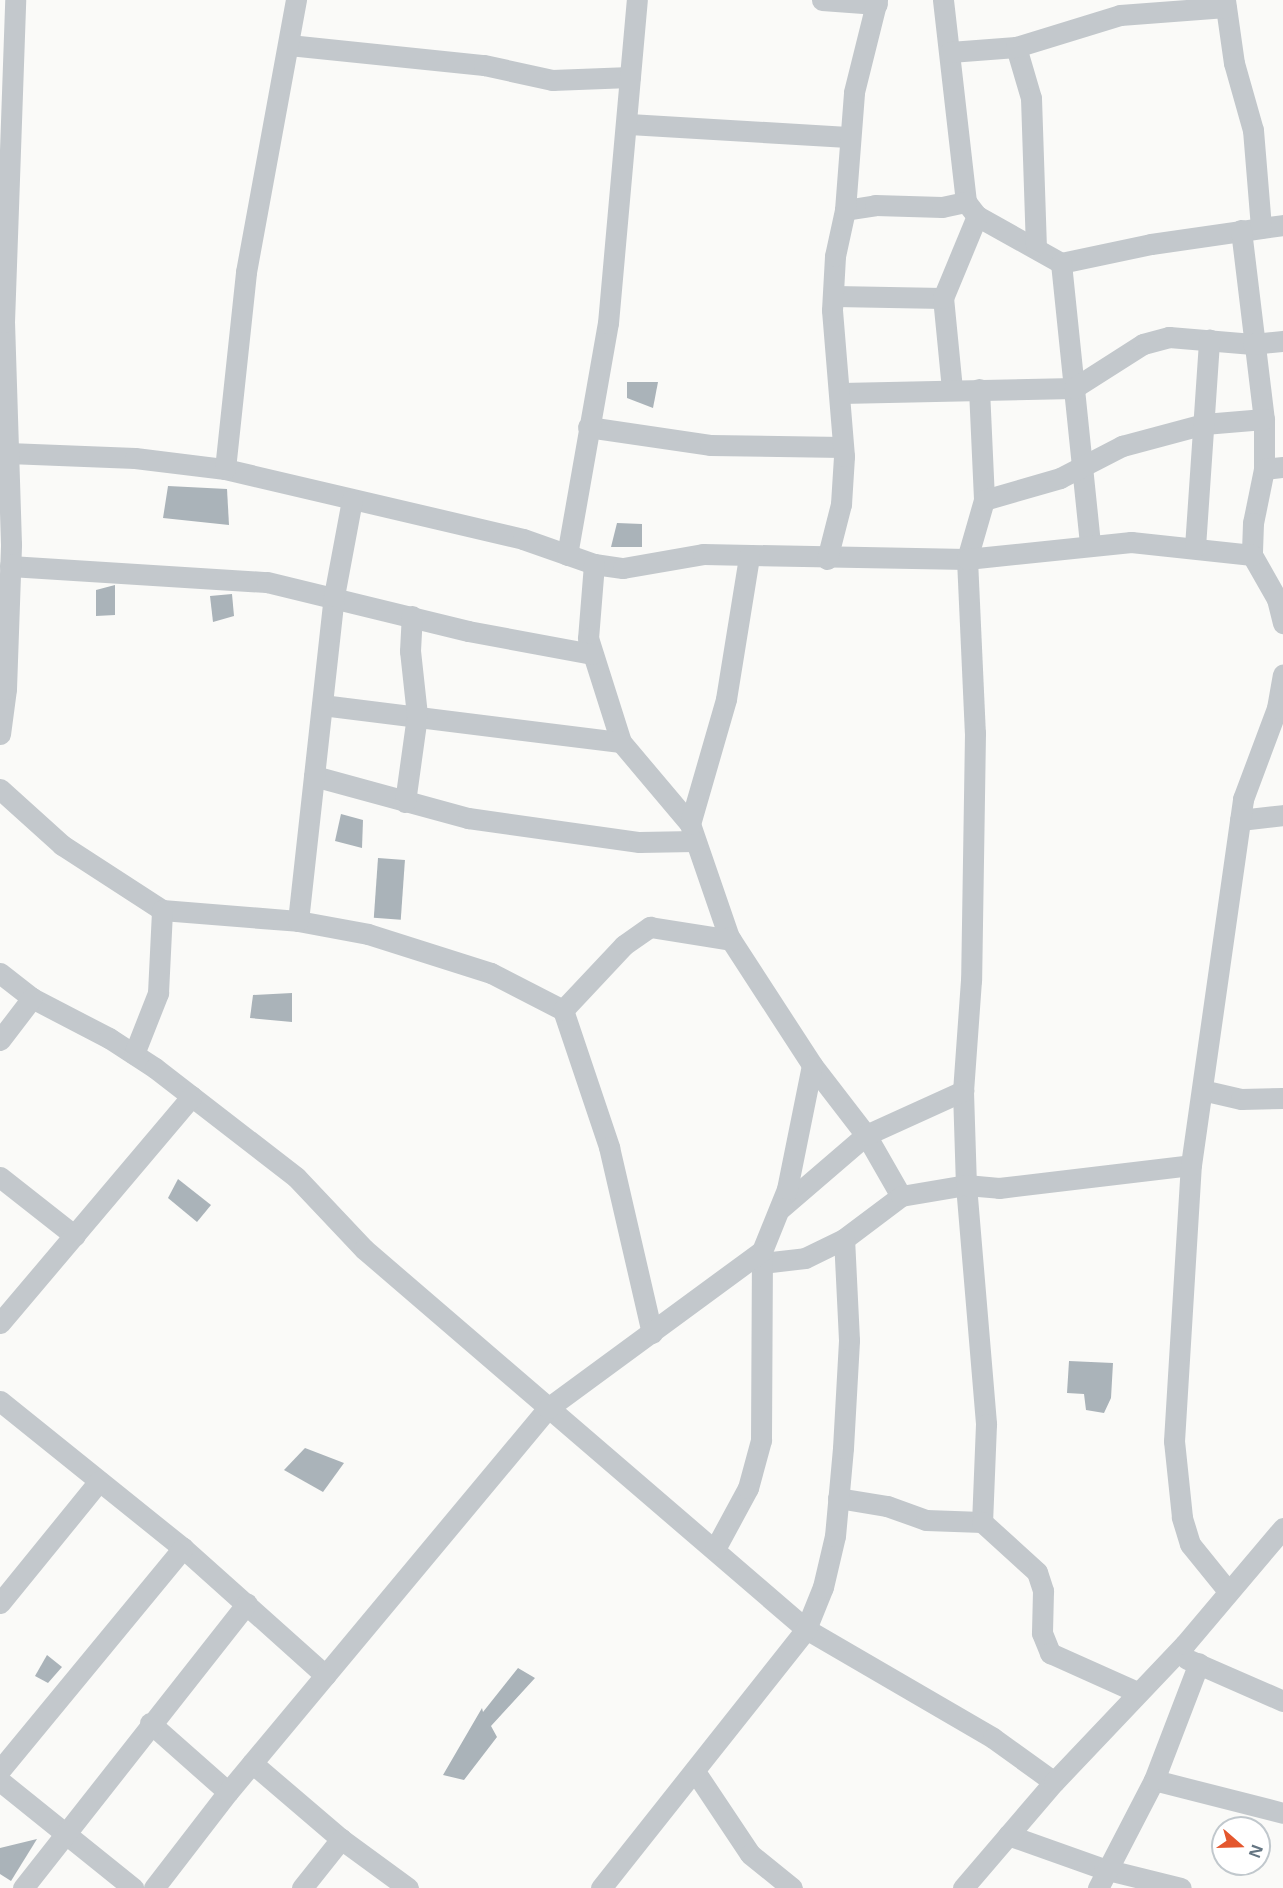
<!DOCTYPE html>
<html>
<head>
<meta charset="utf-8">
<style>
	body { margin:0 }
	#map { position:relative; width:1283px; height:1888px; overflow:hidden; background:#fafaf8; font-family:"Noto Sans",sans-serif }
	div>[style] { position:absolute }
	.building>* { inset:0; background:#aab3b9; transform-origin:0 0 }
	.street>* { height:21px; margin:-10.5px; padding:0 10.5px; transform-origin:10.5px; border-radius:10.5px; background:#c3c8cc }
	span { translate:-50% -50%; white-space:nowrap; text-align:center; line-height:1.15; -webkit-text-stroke:6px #fff; paint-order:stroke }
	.north { position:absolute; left:1211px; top:1816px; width:60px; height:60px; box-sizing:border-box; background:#fff; border:2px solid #c1c8cd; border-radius:50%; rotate:110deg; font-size:16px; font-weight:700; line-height:24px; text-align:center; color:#657683 }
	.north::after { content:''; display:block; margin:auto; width:21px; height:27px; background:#e4572e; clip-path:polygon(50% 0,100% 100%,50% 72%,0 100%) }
</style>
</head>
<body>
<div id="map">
	<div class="building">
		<div style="clip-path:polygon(627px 382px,658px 382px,653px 408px,627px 398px)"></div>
		<div style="clip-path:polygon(168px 486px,227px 489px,229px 525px,163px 518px)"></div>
		<div style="clip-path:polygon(617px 523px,642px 524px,642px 547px,611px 547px)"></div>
		<div style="clip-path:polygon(115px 585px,115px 615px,96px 616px,96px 590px)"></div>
		<div style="clip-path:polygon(232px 594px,234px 616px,213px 622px,210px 596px)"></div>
		<div style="clip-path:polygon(341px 814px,363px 820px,362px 848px,335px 841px)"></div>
		<div style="left:378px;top:858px;width:27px;height:60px;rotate:4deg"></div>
		<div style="clip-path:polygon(292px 993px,292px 1022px,250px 1018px,253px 995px)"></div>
		<div style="clip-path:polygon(178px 1179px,211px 1205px,197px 1222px,168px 1198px)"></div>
		<div style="clip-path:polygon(1069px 1361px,1113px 1363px,1111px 1398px,1104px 1413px,1086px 1410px,1084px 1394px,1067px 1393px)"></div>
		<div style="clip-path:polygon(305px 1448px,344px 1463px,323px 1492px,284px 1470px)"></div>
		<div style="clip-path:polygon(47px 1655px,62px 1667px,48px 1683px,35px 1676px)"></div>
		<div style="clip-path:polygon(518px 1668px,535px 1678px,491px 1726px,497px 1737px,464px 1780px,443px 1775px,482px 1708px,483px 1712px)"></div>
		<div style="clip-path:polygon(37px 1839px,11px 1881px,0 1874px,0 1848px)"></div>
	</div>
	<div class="street">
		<div style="left:822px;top:0;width:55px;rotate:4.2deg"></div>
		<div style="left:943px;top:0;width:203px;rotate:83.5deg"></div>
		<div style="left:966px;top:202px;width:18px;rotate:52deg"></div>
		<div style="left:977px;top:216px;width:96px;rotate:29.2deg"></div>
		<div style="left:1061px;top:263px;width:92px;rotate:-11.9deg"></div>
		<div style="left:1151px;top:244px;width:133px;rotate:-8.2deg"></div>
		<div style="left:1225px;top:0;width:64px;rotate:81.9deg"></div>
		<div style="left:1234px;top:63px;width:70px;rotate:74.2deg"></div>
		<div style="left:1253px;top:130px;width:98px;rotate:85.3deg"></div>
		<div style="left:289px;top:45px;width:196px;rotate:5.9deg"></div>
		<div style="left:484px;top:65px;width:70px;rotate:12.4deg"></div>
		<div style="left:552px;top:80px;width:78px;rotate:-2.2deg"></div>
		<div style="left:1016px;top:47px;width:53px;rotate:73.6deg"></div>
		<div style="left:1031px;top:98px;width:147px;rotate:88.1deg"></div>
		<div style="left:950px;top:52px;width:66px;rotate:-4.3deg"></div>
		<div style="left:1016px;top:47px;width:109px;rotate:-17.1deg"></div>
		<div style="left:1120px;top:15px;width:106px;rotate:-4.3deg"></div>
		<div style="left:629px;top:124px;width:219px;rotate:3.4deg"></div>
		<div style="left:845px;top:210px;width:30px;rotate:-9deg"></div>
		<div style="left:875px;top:205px;width:67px;rotate:1.7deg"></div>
		<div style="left:942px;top:207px;width:25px;rotate:-12deg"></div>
		<div style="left:1241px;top:230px;width:190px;rotate:83.1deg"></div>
		<div style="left:1264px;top:419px;width:50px;rotate:90deg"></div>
		<div style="left:1264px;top:469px;width:55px;rotate:101.5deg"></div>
		<div style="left:1253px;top:523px;width:32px;rotate:92deg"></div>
		<div style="left:1252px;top:555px;width:51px;rotate:60.4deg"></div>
		<div style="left:1277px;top:599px;width:25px;rotate:76deg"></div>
		<div style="left:1061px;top:263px;width:283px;rotate:84.1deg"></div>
		<div style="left:835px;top:296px;width:108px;rotate:1.1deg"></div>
		<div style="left:952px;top:389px;width:91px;rotate:-95.6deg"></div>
		<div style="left:943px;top:298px;width:89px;rotate:-67.5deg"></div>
		<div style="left:979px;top:389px;width:111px;rotate:87.4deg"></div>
		<div style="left:984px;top:500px;width:61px;rotate:106.1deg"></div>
		<div style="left:967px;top:559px;width:174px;rotate:87.4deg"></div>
		<div style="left:975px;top:733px;width:247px;rotate:90.9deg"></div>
		<div style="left:971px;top:980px;width:111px;rotate:94.1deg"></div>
		<div style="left:963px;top:1091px;width:94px;rotate:88.2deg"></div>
		<div style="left:966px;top:1185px;width:240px;rotate:85.2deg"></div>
		<div style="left:986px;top:1424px;width:98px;rotate:92.3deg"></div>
		<div style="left:841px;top:393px;width:233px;rotate:-1.2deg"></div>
		<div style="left:1074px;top:388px;width:82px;rotate:-32.5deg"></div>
		<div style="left:1143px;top:344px;width:27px;rotate:-15deg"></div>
		<div style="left:1169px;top:337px;width:84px;rotate:4.8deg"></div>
		<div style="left:1253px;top:344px;width:30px;rotate:-6deg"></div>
		<div style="left:588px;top:427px;width:123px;rotate:8.4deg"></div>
		<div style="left:710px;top:445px;width:133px;rotate:0.9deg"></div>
		<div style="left:8px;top:453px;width:127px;rotate:2.3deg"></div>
		<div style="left:135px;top:458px;width:91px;rotate:7deg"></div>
		<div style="left:225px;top:469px;width:306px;rotate:13.2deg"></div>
		<div style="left:523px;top:539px;width:75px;rotate:19.4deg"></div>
		<div style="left:594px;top:564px;width:29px;rotate:8deg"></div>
		<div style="left:623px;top:568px;width:81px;rotate:-9.9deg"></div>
		<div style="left:703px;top:554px;width:264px;rotate:1.1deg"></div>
		<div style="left:967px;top:559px;width:165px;rotate:-5.9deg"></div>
		<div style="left:1131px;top:542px;width:122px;rotate:6.1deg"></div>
		<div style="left:225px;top:469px;width:198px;rotate:-83.9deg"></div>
		<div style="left:246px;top:272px;width:277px;rotate:-79.6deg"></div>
		<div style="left:1264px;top:469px;width:19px;rotate:-6deg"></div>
		<div style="left:984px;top:500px;width:79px;rotate:-16.1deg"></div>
		<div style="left:1060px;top:478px;width:70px;rotate:-27.3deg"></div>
		<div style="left:1122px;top:446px;width:85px;rotate:-15deg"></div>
		<div style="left:1204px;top:424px;width:60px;rotate:-4.8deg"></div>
		<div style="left:1195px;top:547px;width:208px;rotate:-86.1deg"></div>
		<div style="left:567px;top:555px;width:236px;rotate:-80deg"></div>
		<div style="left:608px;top:323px;width:324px;rotate:-84.9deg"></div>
		<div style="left:827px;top:559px;width:57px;rotate:-75.7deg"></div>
		<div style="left:841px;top:504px;width:48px;rotate:-86.4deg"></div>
		<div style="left:844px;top:456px;width:146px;rotate:-94.7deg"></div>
		<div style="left:832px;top:310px;width:54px;rotate:-86.8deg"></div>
		<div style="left:835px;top:256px;width:47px;rotate:-77.7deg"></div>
		<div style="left:845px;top:210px;width:118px;rotate:-85.6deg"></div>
		<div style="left:854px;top:92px;width:95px;rotate:-76deg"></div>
		<div style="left:594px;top:564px;width:74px;rotate:94.6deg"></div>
		<div style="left:588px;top:638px;width:109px;rotate:72.4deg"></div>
		<div style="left:621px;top:742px;width:107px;rotate:49.9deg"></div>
		<div style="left:690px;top:824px;width:120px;rotate:71deg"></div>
		<div style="left:729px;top:937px;width:153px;rotate:57deg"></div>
		<div style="left:812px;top:1065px;width:88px;rotate:52.4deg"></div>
		<div style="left:866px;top:1135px;width:70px;rotate:60.2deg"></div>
		<div style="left:10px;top:566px;width:257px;rotate:3.6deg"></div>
		<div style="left:267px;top:582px;width:207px;rotate:13.7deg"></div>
		<div style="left:468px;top:631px;width:126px;rotate:10.5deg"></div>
		<div style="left:322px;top:705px;width:301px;rotate:7.1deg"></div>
		<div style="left:0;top:734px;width:45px;rotate:-82.4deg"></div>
		<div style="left:6px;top:689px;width:145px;rotate:-88deg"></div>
		<div style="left:11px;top:544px;width:222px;rotate:-91.8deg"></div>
		<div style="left:4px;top:322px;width:322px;rotate:-88deg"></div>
		<div style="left:314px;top:776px;width:160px;rotate:15.3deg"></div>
		<div style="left:468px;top:818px;width:173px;rotate:8deg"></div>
		<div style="left:639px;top:842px;width:55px;rotate:-1deg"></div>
		<div style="left:0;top:789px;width:84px;rotate:42.1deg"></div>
		<div style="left:62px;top:845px;width:119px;rotate:33deg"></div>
		<div style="left:162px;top:910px;width:136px;rotate:4.6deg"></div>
		<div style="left:298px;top:921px;width:71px;rotate:10.5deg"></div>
		<div style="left:368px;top:934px;width:129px;rotate:17.6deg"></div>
		<div style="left:491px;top:973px;width:81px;rotate:27.2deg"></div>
		<div style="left:563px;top:1010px;width:145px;rotate:71.4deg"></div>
		<div style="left:609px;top:1147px;width:191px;rotate:77deg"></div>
		<div style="left:405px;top:802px;width:88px;rotate:-82.1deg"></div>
		<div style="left:417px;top:715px;width:64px;rotate:-96.2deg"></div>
		<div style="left:410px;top:651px;width:35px;rotate:-87deg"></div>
		<div style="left:1240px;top:820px;width:43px;rotate:-6.6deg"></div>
		<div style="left:690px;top:824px;width:130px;rotate:-73.9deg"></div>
		<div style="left:726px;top:699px;width:144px;rotate:-80.8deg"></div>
		<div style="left:298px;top:921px;width:327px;rotate:-83.7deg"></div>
		<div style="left:334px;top:596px;width:98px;rotate:-79.4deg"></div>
		<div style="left:0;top:973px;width:41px;rotate:38deg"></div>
		<div style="left:32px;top:998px;width:87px;rotate:27.5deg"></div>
		<div style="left:109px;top:1038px;width:55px;rotate:33.1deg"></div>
		<div style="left:155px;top:1068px;width:178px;rotate:37.7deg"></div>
		<div style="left:296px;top:1177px;width:99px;rotate:46.6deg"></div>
		<div style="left:364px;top:1249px;width:583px;rotate:40.69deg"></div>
		<div style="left:806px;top:1629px;width:216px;rotate:30.2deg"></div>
		<div style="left:993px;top:1738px;width:75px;rotate:35.8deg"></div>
		<div style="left:563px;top:1010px;width:89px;rotate:-46.8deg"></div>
		<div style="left:624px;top:945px;width:32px;rotate:-35deg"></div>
		<div style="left:650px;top:927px;width:82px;rotate:9.1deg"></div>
		<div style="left:0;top:1040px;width:53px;rotate:-52.7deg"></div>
		<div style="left:134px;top:1054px;width:66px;rotate:-68.5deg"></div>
		<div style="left:158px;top:993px;width:83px;rotate:-87.2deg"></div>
		<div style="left:1202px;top:1090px;width:40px;rotate:13deg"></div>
		<div style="left:1241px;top:1099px;width:42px;rotate:-1.4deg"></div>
		<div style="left:0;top:1177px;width:95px;rotate:38.2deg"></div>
		<div style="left:781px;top:1208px;width:112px;rotate:-40.7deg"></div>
		<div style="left:866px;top:1135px;width:107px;rotate:-24.4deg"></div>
		<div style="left:762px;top:1263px;width:43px;rotate:-6.6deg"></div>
		<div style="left:805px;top:1258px;width:43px;rotate:-26deg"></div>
		<div style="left:844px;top:1239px;width:71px;rotate:-37deg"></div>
		<div style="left:901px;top:1196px;width:66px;rotate:-9.6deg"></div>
		<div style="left:966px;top:1185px;width:33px;rotate:5deg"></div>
		<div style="left:999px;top:1188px;width:193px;rotate:-6.8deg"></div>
		<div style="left:0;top:1323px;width:297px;rotate:-49.8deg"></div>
		<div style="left:0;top:1401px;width:235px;rotate:38.8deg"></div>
		<div style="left:183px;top:1548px;width:191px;rotate:41.8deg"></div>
		<div style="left:838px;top:1498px;width:50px;rotate:9.3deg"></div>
		<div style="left:887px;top:1506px;width:41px;rotate:19.7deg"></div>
		<div style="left:926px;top:1520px;width:56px;rotate:2deg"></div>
		<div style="left:982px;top:1522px;width:74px;rotate:42.3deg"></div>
		<div style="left:1037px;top:1572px;width:20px;rotate:72deg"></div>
		<div style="left:1043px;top:1591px;width:42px;rotate:91.4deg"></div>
		<div style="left:1042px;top:1633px;width:22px;rotate:68deg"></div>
		<div style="left:1050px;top:1653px;width:95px;rotate:24.1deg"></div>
		<div style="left:715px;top:1549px;width:69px;rotate:-61.6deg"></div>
		<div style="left:748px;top:1488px;width:50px;rotate:-74.8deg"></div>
		<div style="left:761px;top:1440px;width:189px;rotate:-89.7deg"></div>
		<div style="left:762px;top:1251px;width:67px;rotate:-68deg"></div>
		<div style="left:787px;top:1189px;width:126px;rotate:-78.6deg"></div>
		<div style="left:1228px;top:1591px;width:60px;rotate:-129deg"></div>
		<div style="left:1190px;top:1544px;width:28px;rotate:-107deg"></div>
		<div style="left:1182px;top:1517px;width:76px;rotate:-96deg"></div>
		<div style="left:1174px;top:1441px;width:277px;rotate:-86.5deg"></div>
		<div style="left:1191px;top:1165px;width:370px;rotate:-81.9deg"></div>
		<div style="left:1243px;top:799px;width:97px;rotate:-69.5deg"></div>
		<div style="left:1277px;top:708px;width:34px;rotate:-80deg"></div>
		<div style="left:0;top:1603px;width:157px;rotate:-50.9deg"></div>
		<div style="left:1187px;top:1659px;width:105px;rotate:23.6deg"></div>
		<div style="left:150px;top:1723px;width:104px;rotate:41.5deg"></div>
		<div style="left:252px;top:1763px;width:117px;rotate:40.5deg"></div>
		<div style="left:341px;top:1839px;width:83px;rotate:36.2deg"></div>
		<div style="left:0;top:1770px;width:288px;rotate:-50.5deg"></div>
		<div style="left:696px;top:1773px;width:97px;rotate:56.3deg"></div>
		<div style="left:750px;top:1854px;width:54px;rotate:39deg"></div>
		<div style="left:1154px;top:1780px;width:133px;rotate:14.3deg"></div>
		<div style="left:0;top:1781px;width:171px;rotate:38.8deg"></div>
		<div style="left:1008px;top:1835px;width:102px;rotate:19.5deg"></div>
		<div style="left:1104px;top:1869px;width:79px;rotate:13.9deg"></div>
		<div style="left:23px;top:1888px;width:362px;rotate:-51.8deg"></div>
		<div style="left:154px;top:1888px;width:121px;rotate:-52.4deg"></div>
		<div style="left:228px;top:1792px;width:500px;rotate:-50.2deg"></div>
		<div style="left:548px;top:1408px;width:265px;rotate:-36.3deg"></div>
		<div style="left:302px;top:1888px;width:63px;rotate:-51.5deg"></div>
		<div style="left:601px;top:1888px;width:330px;rotate:-51.6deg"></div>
		<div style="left:806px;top:1629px;width:45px;rotate:-68deg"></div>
		<div style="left:823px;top:1587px;width:52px;rotate:-76.8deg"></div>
		<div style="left:835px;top:1536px;width:88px;rotate:-84.8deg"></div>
		<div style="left:843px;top:1448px;width:108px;rotate:-86.8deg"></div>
		<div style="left:849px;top:1340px;width:101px;rotate:-92.8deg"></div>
		<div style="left:963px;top:1888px;width:140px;rotate:-49.4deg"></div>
		<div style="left:1054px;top:1782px;width:190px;rotate:-46.5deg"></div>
		<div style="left:1185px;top:1644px;width:152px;rotate:-49.8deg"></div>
		<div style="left:1098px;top:1888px;width:122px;rotate:-62.6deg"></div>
		<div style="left:1154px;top:1780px;width:125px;rotate:-69deg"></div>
	</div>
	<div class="north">N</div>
</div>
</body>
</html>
